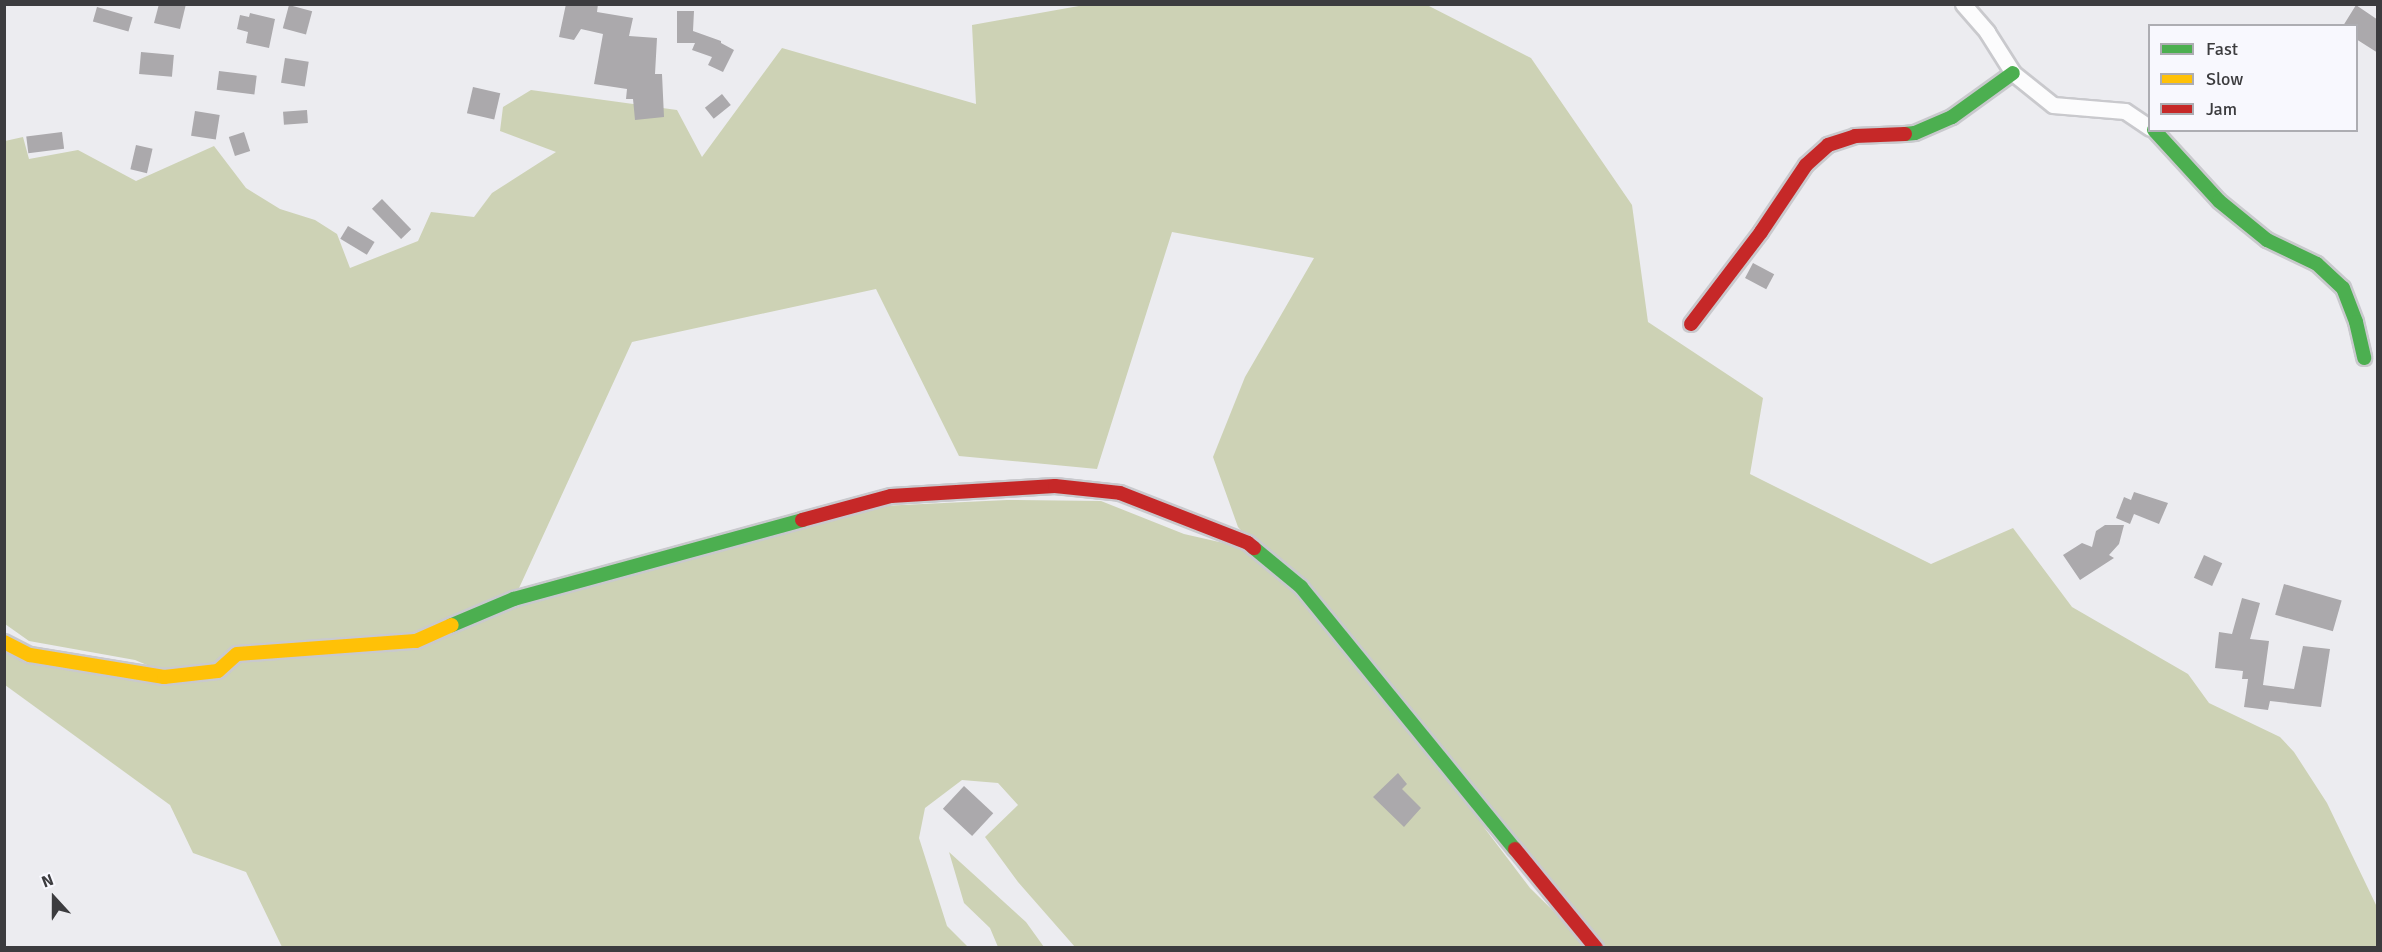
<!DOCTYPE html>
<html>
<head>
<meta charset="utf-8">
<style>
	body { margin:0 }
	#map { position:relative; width:2382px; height:952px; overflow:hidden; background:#ececf0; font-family:Signika,sans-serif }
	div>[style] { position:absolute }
	.forest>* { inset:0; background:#cdd2b5 }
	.building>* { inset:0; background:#aba9ac; transform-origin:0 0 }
	.roads { filter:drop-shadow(2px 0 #c9c9cd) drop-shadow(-2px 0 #c9c9cd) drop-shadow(0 2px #c9c9cd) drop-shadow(0 -2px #c9c9cd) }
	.street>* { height:15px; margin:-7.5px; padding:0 7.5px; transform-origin:7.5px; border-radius:7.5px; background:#fcfcfd }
	.fast>* { height:14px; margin:-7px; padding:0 7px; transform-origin:7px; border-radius:7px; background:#4caf50 }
	.slow>* { height:14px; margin:-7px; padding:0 7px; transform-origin:7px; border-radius:7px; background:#ffc107 }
	.jam>* { height:14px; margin:-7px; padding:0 7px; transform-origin:7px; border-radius:7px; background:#c62828 }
	span { translate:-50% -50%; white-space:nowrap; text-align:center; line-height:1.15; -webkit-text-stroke:6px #f8f8fe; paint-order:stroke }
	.frame { position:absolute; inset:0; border:6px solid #3c3c3f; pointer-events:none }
	.legend { position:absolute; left:2148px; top:24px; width:210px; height:108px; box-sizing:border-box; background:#f8f8fe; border:2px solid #adadb2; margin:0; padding:8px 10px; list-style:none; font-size:18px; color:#3c3c3f }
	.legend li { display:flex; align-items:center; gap:12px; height:30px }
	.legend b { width:30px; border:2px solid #adadb2 }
	.north { position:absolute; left:24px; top:868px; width:60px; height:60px; -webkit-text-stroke:4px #f8f8fe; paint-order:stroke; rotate:339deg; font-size:16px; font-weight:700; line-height:24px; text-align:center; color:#3c3c3f }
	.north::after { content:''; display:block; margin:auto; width:21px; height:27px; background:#3c3c3f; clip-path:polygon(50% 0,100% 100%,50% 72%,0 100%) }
</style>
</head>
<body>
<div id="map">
	<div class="forest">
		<div style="clip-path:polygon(evenodd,1090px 4px,1427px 5px,1531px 58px,1632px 205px,1648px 322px,1763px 398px,1750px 474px,1931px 564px,2013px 528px,2072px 607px,2188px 674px,2209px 703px,2280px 737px,2294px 752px,2327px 803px,2377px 907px,2377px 947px,1596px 947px,1483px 826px,1530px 888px,1590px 947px,1075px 947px,1018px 882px,985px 837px,1018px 805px,998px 783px,962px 780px,925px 808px,919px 838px,947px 926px,968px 947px,282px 947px,246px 872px,193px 853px,170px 805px,5px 685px,5px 649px,173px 676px,135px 660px,29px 641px,5px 624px,5px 141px,23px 137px,29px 159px,78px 150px,136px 181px,214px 146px,246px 188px,280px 209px,315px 220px,337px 234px,350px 268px,418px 241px,431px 212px,474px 217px,492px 193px,556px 152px,500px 131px,503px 107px,531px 90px,677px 110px,702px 157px,782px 48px,976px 104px,972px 25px,1090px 4px,1172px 232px,1314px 258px,1245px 377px,1213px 457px,1238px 527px,1259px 551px,1184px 534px,1101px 501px,1007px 500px,881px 506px,514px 599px,632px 342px,876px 289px,959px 456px,1097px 469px,1172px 232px)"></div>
		<div style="clip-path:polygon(949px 852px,1026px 922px,1044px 947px,998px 947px,990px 928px,964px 903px)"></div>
	</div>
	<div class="building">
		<div style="clip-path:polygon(159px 4px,186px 4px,180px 29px,154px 23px)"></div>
		<div style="clip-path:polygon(566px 4px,598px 4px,597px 12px,633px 18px,629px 36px,657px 38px,655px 74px,662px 74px,664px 117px,635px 120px,633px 99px,626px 99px,627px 89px,594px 84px,603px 34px,581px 29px,574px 40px,559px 37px)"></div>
		<div style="left:289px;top:5px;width:24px;height:24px;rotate:15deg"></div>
		<div style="clip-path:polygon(2356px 5px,2378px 20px,2378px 53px,2356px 39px,2356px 26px,2343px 26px)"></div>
		<div style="left:97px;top:7px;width:37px;height:15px;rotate:16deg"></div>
		<div style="clip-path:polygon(677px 11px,694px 11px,693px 31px,721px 41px,721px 43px,734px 50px,723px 72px,708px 65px,712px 57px,692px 50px,695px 43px,677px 43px)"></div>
		<div style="clip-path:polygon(250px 13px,275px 19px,269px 48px,246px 43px,248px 32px,237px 29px,240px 15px,249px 17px)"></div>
		<div style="left:141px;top:52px;width:33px;height:22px;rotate:5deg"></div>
		<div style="left:285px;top:58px;width:24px;height:25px;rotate:9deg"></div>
		<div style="left:219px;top:71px;width:38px;height:19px;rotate:7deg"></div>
		<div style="left:473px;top:87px;width:28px;height:27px;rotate:13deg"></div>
		<div style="left:722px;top:94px;width:14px;height:22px;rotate:51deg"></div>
		<div style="left:307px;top:110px;width:13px;height:24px;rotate:86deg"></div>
		<div style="left:195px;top:111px;width:25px;height:25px;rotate:9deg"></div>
		<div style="left:62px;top:132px;width:17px;height:36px;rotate:83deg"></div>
		<div style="left:244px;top:132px;width:20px;height:16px;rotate:72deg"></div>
		<div style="left:136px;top:145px;width:17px;height:25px;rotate:13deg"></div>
		<div style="left:382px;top:199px;width:42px;height:14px;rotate:46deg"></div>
		<div style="left:348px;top:226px;width:31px;height:15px;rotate:31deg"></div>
		<div style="left:1753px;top:263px;width:24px;height:17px;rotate:28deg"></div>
		<div style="clip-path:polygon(2134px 492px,2168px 503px,2159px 524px,2134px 514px,2130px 524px,2116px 518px,2124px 497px,2131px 500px)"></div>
		<div style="clip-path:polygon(2105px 525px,2124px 525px,2119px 544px,2109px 555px,2114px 558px,2080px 580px,2063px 555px,2082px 543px,2092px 547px,2096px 531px)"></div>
		<div style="left:2204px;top:555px;width:20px;height:25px;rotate:24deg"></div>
		<div style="left:2284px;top:584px;width:60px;height:32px;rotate:16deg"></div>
		<div style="clip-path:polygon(2242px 598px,2260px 603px,2250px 639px,2269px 641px,2263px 685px,2294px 689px,2303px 646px,2330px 649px,2321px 707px,2270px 701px,2268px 710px,2244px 707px,2248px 679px,2242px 679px,2243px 671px,2215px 668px,2219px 632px,2232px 634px)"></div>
		<div style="clip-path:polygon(1398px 773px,1407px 784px,1402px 789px,1421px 808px,1404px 827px,1373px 797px)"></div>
		<div style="left:964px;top:786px;width:40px;height:31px;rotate:43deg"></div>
	</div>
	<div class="roads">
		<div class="street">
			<div style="left:1963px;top:4px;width:37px;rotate:49deg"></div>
			<div style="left:1987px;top:32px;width:49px;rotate:57.6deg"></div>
			<div style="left:2013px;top:73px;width:51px;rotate:38.7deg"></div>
			<div style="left:2053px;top:105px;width:72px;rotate:4.8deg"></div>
			<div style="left:2125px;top:111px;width:30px;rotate:34deg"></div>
		</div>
		<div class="fast">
			<div style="left:2154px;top:130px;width:96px;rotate:47.5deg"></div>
			<div style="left:2219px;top:201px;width:62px;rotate:39.1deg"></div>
			<div style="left:2267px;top:240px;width:55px;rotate:25.6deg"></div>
			<div style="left:2317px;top:264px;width:35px;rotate:43deg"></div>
			<div style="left:2343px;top:288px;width:36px;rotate:69deg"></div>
			<div style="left:2356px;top:322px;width:37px;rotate:77deg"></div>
			<div style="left:1905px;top:134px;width:10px;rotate:-6deg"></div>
			<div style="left:1915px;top:133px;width:40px;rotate:-23.4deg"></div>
			<div style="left:1952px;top:117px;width:75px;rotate:-35.8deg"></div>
			<div style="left:1254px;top:548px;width:61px;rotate:39.7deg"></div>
			<div style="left:1301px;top:587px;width:338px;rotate:50.8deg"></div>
			<div style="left:452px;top:625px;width:67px;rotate:-22.8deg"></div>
			<div style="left:514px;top:599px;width:299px;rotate:-15.3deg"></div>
		</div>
		<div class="slow">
			<div style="left:4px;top:642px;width:29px;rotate:27deg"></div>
			<div style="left:30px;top:655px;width:136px;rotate:9.3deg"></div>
			<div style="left:164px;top:677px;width:54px;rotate:-6.3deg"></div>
			<div style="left:218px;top:671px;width:25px;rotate:-42deg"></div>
			<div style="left:237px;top:654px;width:179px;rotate:-4.2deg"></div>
			<div style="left:416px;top:641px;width:39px;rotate:-24deg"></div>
		</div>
		<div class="jam">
			<div style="left:1691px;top:324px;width:116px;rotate:-52.7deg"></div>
			<div style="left:1761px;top:232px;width:81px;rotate:-56.1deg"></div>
			<div style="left:1806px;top:165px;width:30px;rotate:-42deg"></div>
			<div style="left:1828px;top:145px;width:28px;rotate:-18deg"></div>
			<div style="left:1855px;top:136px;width:50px;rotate:-2.3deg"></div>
			<div style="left:802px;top:520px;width:92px;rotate:-15.1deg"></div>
			<div style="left:891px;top:496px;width:164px;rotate:-3.5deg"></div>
			<div style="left:1055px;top:486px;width:65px;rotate:6.1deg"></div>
			<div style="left:1120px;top:493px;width:137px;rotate:21.3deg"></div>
			<div style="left:1248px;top:543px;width:8px;rotate:40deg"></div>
			<div style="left:1515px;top:849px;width:128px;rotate:50.7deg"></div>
		</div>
	</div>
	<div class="frame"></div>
	<ul class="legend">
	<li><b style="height:8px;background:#4caf50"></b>Fast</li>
	<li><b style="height:8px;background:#ffc107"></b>Slow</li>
	<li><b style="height:8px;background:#c62828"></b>Jam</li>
	</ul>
	<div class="north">N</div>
</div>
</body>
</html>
